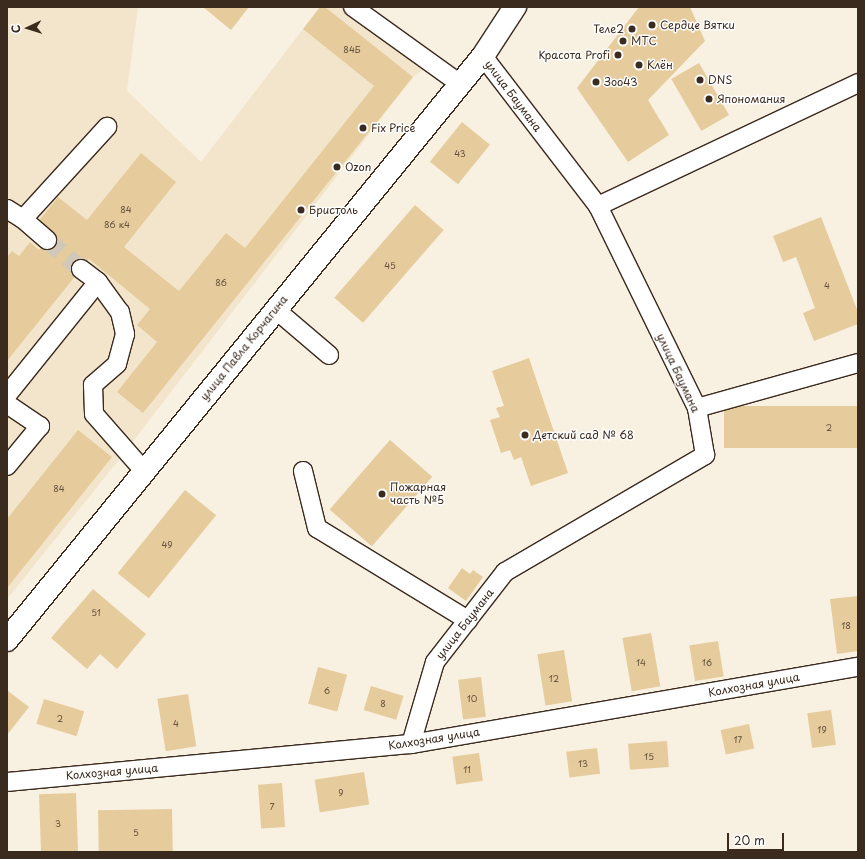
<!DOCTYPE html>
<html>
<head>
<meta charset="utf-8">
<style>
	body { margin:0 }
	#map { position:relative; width:865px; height:859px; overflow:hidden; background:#f8f0e1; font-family:"Playpen Sans",sans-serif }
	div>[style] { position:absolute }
	.built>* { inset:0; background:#f3e5cc }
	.building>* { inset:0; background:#e6cc9c; transform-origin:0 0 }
	.minor-tunnel>* { height:18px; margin-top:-9px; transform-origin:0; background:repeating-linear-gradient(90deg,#d2c8ba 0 18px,transparent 0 27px) }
	.roads { filter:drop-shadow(1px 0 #3b2a1e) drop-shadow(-1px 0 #3b2a1e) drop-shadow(0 1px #3b2a1e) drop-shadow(0 -1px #3b2a1e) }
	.minor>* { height:18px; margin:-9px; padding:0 9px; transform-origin:9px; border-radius:9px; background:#fff }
	.major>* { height:22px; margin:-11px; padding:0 11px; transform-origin:11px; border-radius:11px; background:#fff }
	.dots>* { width:11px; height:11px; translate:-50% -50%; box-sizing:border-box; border:2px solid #fff; border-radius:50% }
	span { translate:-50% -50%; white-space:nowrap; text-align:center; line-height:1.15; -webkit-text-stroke:3px #fff; paint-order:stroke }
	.number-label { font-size:9px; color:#66523e }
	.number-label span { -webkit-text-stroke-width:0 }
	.poi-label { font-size:11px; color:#3b2a1e }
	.left { translate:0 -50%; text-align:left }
	.right { translate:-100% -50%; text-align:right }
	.street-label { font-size:11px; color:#3b2a1e }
	.frame { position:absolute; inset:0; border:8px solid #3b2a1e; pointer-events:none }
	.north { position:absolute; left:8px; top:8px; width:40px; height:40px; -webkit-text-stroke:3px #fff; paint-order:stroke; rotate:266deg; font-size:11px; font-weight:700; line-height:16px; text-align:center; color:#3b2a1e }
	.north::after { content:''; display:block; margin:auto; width:14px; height:18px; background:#3b2a1e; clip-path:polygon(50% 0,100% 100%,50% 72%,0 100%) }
	.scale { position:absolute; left:727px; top:833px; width:57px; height:18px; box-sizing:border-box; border:2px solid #3b2a1e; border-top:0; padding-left:5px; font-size:12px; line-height:14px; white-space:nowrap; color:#3b2a1e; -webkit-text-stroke:3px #fff; paint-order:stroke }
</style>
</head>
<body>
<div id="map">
	<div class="built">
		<div style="clip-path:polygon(7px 7px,138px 7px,127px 91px,201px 162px,320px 7px,346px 7px,423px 70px,413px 77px,118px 461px,7px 599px)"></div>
	</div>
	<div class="building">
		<div style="clip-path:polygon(203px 7px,249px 7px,231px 30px)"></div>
		<div style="clip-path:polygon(320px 7px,325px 7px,413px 77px,143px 413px,117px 392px,157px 342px,137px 325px,150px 309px,89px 259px,7px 361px,7px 257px,12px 251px,19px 256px,30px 242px,39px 250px,52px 233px,38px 222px,58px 197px,87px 220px,141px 153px,176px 182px,124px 247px,179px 291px,226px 233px,245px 248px,374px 86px,303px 29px)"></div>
		<div style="clip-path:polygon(639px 7px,690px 7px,705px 41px,648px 100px,669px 135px,628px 162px,577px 88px)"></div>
		<div style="left:699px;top:63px;width:60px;height:32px;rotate:60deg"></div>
		<div style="left:462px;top:122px;width:36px;height:51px;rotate:39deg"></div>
		<div style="left:415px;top:205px;width:38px;height:123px;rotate:41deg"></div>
		<div style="clip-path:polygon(821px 217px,858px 312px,858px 324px,814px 341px,803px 313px,815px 308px,796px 257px,783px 262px,773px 236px)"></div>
		<div style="clip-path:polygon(529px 358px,568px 473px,531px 486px,521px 457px,514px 460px,510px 450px,501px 453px,490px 420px,500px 417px,496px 408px,504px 406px,492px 371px)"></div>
		<div style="left:858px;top:406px;width:42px;height:134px;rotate:90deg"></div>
		<div style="clip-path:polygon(78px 430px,112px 457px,7px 588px,7px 519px)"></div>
		<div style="left:390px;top:440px;width:56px;height:92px;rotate:41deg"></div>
		<div style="left:185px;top:490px;width:40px;height:107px;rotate:39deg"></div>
		<div style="clip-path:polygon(462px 568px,470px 574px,473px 570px,483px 577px,466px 601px,448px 588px)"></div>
		<div style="clip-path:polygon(93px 589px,146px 634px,117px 669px,100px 654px,87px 669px,51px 638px)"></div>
		<div style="clip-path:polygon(858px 596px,858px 651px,837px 654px,830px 599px)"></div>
		<div style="left:651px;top:633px;width:54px;height:29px;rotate:80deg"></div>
		<div style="left:718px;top:641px;width:36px;height:29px;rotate:81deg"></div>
		<div style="left:564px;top:650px;width:52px;height:27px;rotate:81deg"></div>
		<div style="left:318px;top:667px;width:30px;height:38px;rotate:15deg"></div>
		<div style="left:481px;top:677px;width:40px;height:23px;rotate:83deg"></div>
		<div style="left:371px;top:686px;width:34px;height:25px;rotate:17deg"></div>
		<div style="clip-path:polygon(8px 691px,29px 707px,7px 735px,7px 692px)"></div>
		<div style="left:188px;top:694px;width:53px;height:31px;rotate:81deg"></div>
		<div style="left:44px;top:699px;width:42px;height:26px;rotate:17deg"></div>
		<div style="left:831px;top:710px;width:35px;height:24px;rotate:82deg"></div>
		<div style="left:749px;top:724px;width:25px;height:29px;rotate:78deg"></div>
		<div style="left:667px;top:741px;width:26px;height:39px;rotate:86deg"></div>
		<div style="left:597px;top:748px;width:26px;height:31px;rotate:83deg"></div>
		<div style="left:479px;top:753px;width:28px;height:27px;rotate:82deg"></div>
		<div style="left:364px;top:772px;width:33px;height:50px;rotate:81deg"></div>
		<div style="left:282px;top:783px;width:44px;height:24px;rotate:86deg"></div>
		<div style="left:76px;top:793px;width:59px;height:37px;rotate:88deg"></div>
		<div style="left:172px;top:809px;width:43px;height:74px;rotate:89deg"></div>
	</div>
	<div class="minor-tunnel">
		<div style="left:47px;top:240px;width:45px;rotate:40.5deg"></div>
	</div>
	<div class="roads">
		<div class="minor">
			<div style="left:353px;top:7px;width:132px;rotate:35.7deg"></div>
			<div style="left:598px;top:206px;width:288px;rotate:-25.3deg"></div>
			<div style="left:7px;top:209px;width:19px;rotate:32deg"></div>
			<div style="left:23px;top:219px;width:125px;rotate:-47.6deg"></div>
			<div style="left:23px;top:219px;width:32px;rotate:41deg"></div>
			<div style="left:81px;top:269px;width:21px;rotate:37deg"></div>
			<div style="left:275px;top:309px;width:71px;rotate:40.4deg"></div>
			<div style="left:7px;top:395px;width:145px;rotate:-51.2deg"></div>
			<div style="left:98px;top:282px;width:37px;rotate:54deg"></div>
			<div style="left:120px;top:312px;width:23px;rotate:77deg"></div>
			<div style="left:125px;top:334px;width:31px;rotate:105deg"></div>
			<div style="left:117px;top:364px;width:32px;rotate:139deg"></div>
			<div style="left:93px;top:385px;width:29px;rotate:88deg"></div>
			<div style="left:94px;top:414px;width:76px;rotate:48.7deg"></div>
			<div style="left:7px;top:404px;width:40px;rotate:34deg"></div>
			<div style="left:40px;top:426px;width:52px;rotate:129.5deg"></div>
			<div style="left:697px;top:408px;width:167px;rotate:-15.6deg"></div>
			<div style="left:303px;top:471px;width:59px;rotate:76.2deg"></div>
			<div style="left:317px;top:528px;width:177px;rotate:31.4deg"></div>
			<div style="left:411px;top:744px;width:85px;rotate:-73.7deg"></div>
			<div style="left:435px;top:662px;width:114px;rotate:-52.1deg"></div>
			<div style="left:505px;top:572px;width:232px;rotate:-30.3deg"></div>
			<div style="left:705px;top:455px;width:48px;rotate:-99.7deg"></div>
			<div style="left:697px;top:408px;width:225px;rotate:-116.1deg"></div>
			<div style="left:598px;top:206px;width:189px;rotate:-127.5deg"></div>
			<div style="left:7px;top:782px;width:406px;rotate:-5.4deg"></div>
			<div style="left:411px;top:744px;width:454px;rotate:-9.8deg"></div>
		</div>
		<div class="major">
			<div style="left:7px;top:640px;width:753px;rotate:-50.82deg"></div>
			<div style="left:483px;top:56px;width:59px;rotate:-56.9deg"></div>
		</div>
	</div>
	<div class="dots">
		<div style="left:652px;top:25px;background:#3b2a1e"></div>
		<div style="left:632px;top:29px;background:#3b2a1e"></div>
		<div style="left:623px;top:41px;background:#3b2a1e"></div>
		<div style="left:618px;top:55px;background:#3b2a1e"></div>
		<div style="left:639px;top:65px;background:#3b2a1e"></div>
		<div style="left:700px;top:80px;background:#3b2a1e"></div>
		<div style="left:596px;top:82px;background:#3b2a1e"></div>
		<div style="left:709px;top:99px;background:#3b2a1e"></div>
		<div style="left:363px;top:128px;background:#3b2a1e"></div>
		<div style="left:337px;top:167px;background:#3b2a1e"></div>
		<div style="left:301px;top:210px;background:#3b2a1e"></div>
		<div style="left:525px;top:435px;background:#3b2a1e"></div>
		<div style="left:382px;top:494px;background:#3b2a1e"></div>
	</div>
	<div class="number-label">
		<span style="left:352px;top:49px">84Б</span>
		<span style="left:460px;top:153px">43</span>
		<span style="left:126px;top:209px">84</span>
		<span style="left:117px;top:224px">86 к4</span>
		<span style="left:390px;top:265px">45</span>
		<span style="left:221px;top:282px">86</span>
		<span style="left:827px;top:285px">4</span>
		<span style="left:829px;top:427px">2</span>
		<span style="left:59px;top:488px">84</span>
		<span style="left:167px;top:544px">49</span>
		<span style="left:96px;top:612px">51</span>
		<span style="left:846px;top:625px">18</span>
		<span style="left:641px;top:662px">14</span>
		<span style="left:707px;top:662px">16</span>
		<span style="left:554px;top:678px">12</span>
		<span style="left:327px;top:690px">6</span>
		<span style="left:472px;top:698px">10</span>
		<span style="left:383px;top:703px">8</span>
		<span style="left:60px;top:718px">2</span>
		<span style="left:176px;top:723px">4</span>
		<span style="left:822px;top:729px">19</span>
		<span style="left:738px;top:739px">17</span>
		<span style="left:649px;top:756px">15</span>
		<span style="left:583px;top:763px">13</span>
		<span style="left:467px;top:769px">11</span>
		<span style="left:341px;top:792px">9</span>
		<span style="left:272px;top:806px">7</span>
		<span style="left:58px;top:823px">3</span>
		<span style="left:136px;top:832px">5</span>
	</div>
	<div class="poi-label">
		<span class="left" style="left:660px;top:25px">Сердце Вятки</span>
		<span class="right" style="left:624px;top:29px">Теле2</span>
		<span class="left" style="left:631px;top:41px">МТС</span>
		<span class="right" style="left:610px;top:55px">Красота Profi</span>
		<span class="left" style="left:647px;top:65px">Клён</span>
		<span class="left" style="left:708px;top:80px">DNS</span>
		<span class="left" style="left:604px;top:82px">Зоо43</span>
		<span class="left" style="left:717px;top:99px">Япономания</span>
		<span class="left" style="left:371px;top:128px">Fix Price</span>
		<span class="left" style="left:345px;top:167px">Ozon</span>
		<span class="left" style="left:309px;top:210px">Бристоль</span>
		<span class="left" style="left:533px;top:435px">Детский сад № 68</span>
		<span class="left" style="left:390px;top:494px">Пожарная<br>часть №5</span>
	</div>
	<div class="street-label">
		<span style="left:513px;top:96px;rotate:53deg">улица Баумана</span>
		<span style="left:244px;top:348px;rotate:-51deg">улица Павла Корчагина</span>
		<span style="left:678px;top:373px;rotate:65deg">улица Баумана</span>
		<span style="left:465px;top:624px;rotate:-52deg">улица Баумана</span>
		<span style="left:754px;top:685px;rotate:-10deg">Колхозная улица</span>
		<span style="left:434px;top:739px;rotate:-9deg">Колхозная улица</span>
		<span style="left:112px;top:772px;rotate:-5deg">Колхозная улица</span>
	</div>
	<div class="frame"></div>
	<div class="north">С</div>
	<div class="scale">20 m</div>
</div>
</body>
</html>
